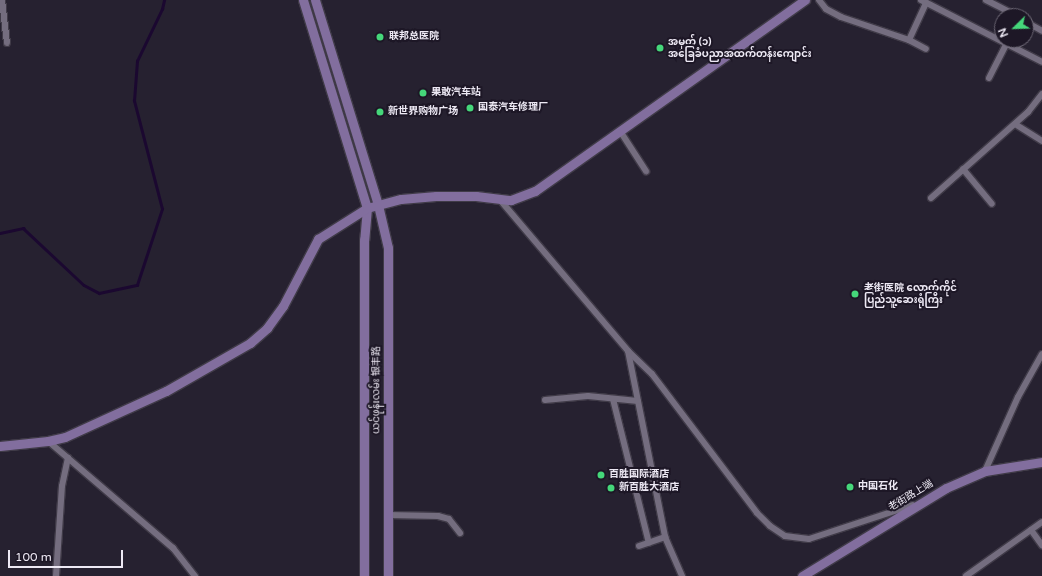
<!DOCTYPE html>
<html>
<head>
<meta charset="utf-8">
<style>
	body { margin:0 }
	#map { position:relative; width:1042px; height:576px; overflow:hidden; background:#262130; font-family:"Varela Round","Noto Sans SC","Noto Sans Myanmar",sans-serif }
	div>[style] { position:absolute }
	.stream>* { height:2.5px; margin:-1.25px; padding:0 1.25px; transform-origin:1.25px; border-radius:1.25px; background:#1b0830 }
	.roads { filter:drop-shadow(1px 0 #403b48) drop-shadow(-1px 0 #403b48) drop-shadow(0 1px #403b48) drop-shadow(0 -1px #403b48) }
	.street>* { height:6px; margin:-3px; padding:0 3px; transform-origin:3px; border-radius:3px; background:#746d7f }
	.secondary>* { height:9px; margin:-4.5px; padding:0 4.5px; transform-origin:4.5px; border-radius:4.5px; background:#826e9e }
	.dots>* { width:11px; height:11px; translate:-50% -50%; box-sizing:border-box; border:2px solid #1d1726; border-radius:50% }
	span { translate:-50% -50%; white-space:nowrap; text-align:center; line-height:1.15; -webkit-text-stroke:4px #1d1726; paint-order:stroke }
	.poi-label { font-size:10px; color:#ede9f4; font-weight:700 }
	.left { translate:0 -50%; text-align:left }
	.street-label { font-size:10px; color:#ede9f4 }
	.north { position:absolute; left:994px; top:8px; width:40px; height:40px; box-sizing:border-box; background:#1d1726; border:1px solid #706b78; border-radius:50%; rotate:247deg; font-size:11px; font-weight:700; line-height:16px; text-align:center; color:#ede9f4 }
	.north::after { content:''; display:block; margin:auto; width:14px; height:18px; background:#45d77a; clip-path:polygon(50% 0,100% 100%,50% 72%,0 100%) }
	.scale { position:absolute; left:8px; top:550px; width:115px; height:18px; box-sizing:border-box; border:2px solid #ede9f4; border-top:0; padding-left:5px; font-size:12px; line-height:14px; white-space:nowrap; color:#ede9f4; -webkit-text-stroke:3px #1d1726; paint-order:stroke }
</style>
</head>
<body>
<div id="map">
	<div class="stream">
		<div style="left:0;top:233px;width:24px;rotate:-12deg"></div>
		<div style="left:23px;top:228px;width:83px;rotate:43.1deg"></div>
		<div style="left:84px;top:285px;width:17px;rotate:28deg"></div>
		<div style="left:99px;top:293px;width:39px;rotate:-12deg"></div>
		<div style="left:137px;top:285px;width:80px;rotate:-71.8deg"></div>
		<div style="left:162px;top:209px;width:112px;rotate:-104.5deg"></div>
		<div style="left:134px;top:101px;width:40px;rotate:-85.7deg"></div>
		<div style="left:137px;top:61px;width:58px;rotate:-64.3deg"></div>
		<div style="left:162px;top:9px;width:9px;rotate:-77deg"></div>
	</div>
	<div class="roads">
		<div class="street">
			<div style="left:2px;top:0;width:43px;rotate:83.4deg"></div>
			<div style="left:819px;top:0;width:11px;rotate:52deg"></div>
			<div style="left:826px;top:9px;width:17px;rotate:28deg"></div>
			<div style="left:841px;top:17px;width:72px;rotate:18.7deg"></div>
			<div style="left:909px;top:40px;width:19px;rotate:28deg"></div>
			<div style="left:921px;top:0;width:136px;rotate:27.1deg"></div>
			<div style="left:986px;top:0;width:35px;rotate:27deg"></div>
			<div style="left:1026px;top:22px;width:18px;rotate:29deg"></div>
			<div style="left:909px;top:40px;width:41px;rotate:-65.3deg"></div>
			<div style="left:989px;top:78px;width:38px;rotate:-63deg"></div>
			<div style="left:1015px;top:124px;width:32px;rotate:32deg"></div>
			<div style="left:620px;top:131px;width:48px;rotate:57deg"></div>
			<div style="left:963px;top:169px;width:45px;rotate:50.4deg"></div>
			<div style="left:931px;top:198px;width:130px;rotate:-41.6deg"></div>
			<div style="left:1028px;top:112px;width:23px;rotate:-52deg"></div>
			<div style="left:501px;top:201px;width:197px;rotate:49.7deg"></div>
			<div style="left:628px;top:351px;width:33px;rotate:44deg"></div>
			<div style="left:652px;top:374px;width:174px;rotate:52.9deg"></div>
			<div style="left:757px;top:513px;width:18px;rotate:45deg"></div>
			<div style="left:770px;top:526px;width:18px;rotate:34deg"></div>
			<div style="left:785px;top:536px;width:24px;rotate:7deg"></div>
			<div style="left:809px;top:539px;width:109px;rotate:-18.1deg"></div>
			<div style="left:628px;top:351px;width:190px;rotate:78.7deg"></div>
			<div style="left:665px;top:537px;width:43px;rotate:66.4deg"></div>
			<div style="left:613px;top:399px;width:148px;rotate:76deg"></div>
			<div style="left:545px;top:400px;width:43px;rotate:-5.3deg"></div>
			<div style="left:588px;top:396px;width:50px;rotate:5.7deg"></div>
			<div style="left:48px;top:441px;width:165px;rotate:40.6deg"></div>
			<div style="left:173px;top:548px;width:36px;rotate:52deg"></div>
			<div style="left:985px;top:471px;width:81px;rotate:-66deg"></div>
			<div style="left:1018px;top:397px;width:49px;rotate:-60.8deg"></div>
			<div style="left:388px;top:515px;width:50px;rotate:1.1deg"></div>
			<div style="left:438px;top:516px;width:11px;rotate:15deg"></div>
			<div style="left:449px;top:519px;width:18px;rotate:52deg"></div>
			<div style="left:1031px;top:530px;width:19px;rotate:54deg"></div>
			<div style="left:639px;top:546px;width:28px;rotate:-19deg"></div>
			<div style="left:56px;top:576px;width:90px;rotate:-86.2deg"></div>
			<div style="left:62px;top:486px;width:29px;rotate:-78deg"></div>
			<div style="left:966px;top:576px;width:93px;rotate:-35.4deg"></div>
		</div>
		<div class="secondary">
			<div style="left:303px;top:0;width:218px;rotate:72.9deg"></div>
			<div style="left:367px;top:208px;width:32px;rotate:95deg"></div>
			<div style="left:364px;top:240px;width:336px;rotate:90deg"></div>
			<div style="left:315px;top:0;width:214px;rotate:72.9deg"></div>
			<div style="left:378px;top:205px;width:44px;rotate:76.9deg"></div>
			<div style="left:388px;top:248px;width:328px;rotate:90deg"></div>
			<div style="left:0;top:446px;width:48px;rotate:-5.9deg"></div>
			<div style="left:48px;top:441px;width:17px;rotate:-13deg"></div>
			<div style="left:65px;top:437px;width:111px;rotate:-24.5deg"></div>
			<div style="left:166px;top:391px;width:97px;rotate:-29.7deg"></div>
			<div style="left:250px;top:343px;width:23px;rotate:-41deg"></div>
			<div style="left:267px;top:328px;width:27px;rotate:-54deg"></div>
			<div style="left:283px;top:306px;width:76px;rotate:-62.4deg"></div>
			<div style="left:318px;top:239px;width:58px;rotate:-32.3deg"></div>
			<div style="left:367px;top:208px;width:35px;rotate:-15deg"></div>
			<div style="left:401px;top:199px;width:35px;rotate:-5deg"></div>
			<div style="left:436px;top:196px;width:40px"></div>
			<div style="left:476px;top:196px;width:35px;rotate:7deg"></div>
			<div style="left:511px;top:200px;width:26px;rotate:-21deg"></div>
			<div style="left:535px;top:191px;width:331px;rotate:-35.3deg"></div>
			<div style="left:802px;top:576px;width:169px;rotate:-31.4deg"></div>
			<div style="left:946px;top:488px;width:43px;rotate:-23.6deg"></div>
			<div style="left:985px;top:471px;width:58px;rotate:-9deg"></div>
		</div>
	</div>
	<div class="dots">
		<div style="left:380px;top:37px;background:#45d77a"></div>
		<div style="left:660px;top:48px;background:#45d77a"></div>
		<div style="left:423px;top:93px;background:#45d77a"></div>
		<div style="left:470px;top:108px;background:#45d77a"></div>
		<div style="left:380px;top:112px;background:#45d77a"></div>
		<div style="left:855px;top:294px;background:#45d77a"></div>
		<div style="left:601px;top:475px;background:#45d77a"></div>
		<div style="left:850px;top:487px;background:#45d77a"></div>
		<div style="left:611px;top:488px;background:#45d77a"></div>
	</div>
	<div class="poi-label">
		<span class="left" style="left:389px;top:37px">联邦总医院</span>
		<span class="left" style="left:668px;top:48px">အမှတ် (၁)<br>အခြေခံပညာအထက်တန်းကျောင်း</span>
		<span class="left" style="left:431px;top:93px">果敢汽车站</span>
		<span class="left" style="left:478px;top:108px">国泰汽车修理厂</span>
		<span class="left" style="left:388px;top:112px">新世界购物广场</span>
		<span class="left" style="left:864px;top:294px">老街医院 လောက်ကိုင်<br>ပြည်သူ့ဆေးရုံကြီး</span>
		<span class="left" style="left:609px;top:475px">百胜国际酒店</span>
		<span class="left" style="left:858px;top:487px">中国石化</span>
		<span class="left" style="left:619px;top:488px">新百胜大酒店</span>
	</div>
	<div class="street-label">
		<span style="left:377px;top:390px;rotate:-90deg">ယင်ဖုန်းလမ်း 银丰路</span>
		<span style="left:911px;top:496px;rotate:-31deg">老街路上端</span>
	</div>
	<div class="north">N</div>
	<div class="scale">100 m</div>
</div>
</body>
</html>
